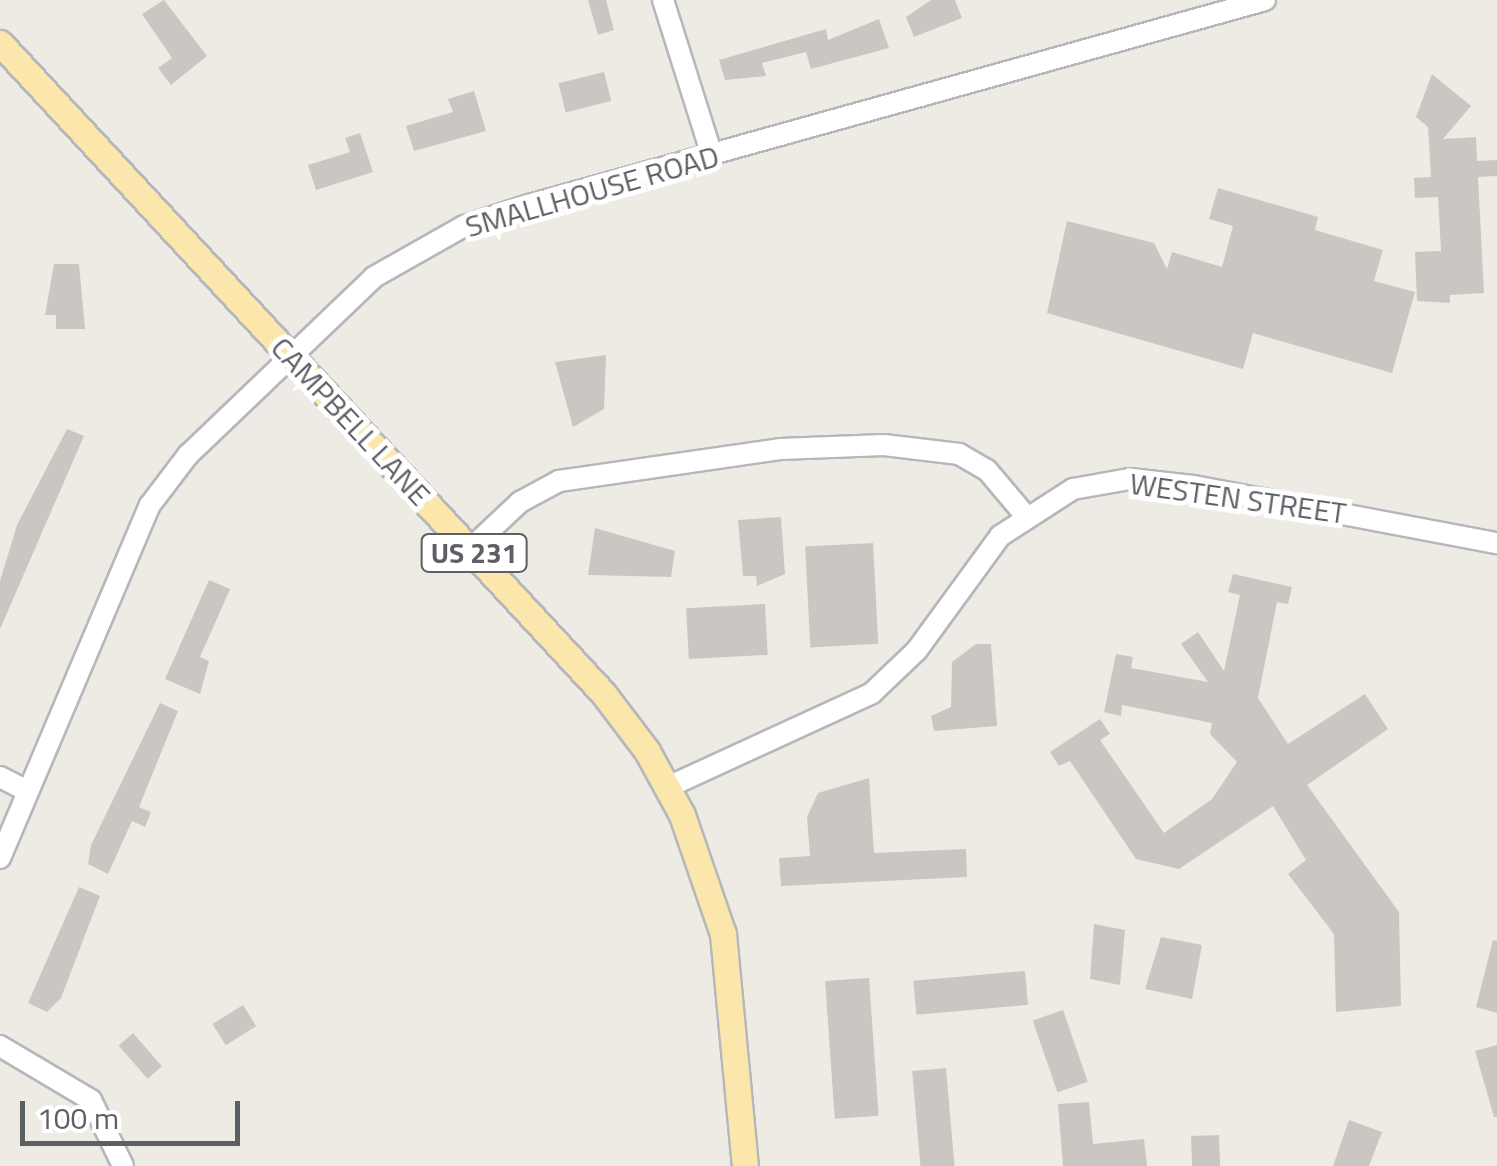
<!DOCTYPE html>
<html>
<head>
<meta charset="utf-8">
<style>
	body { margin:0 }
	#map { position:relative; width:1497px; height:1166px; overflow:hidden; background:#eeebe4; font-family:"Titillium Web",sans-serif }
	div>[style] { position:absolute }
	.building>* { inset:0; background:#cac6c2; transform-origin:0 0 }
	.roads { filter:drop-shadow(2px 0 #b5b7bb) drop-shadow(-2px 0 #b5b7bb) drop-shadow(0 2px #b5b7bb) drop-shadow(0 -2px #b5b7bb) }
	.minor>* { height:20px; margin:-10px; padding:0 10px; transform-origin:10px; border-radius:10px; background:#fff }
	.major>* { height:25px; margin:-12.5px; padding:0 12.5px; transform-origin:12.5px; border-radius:12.5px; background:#fbe7ac }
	span { translate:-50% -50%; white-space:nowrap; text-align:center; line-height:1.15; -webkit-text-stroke:10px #fff; paint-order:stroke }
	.shield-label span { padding:2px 8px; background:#fff; border:2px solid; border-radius:8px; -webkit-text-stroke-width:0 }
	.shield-label { font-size:28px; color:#5c6064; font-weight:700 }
	.street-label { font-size:30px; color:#5c6064 }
	.scale { position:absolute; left:20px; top:1101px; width:220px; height:45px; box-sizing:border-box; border:5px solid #5c6064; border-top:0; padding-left:12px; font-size:30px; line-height:35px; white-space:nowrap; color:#5c6064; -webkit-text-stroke:8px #fff; paint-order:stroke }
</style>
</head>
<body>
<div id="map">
	<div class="building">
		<div style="clip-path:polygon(164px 0,207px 56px,171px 85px,158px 68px,172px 58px,142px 14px)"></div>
		<div style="clip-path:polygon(588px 0,606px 0,614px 30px,598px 35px)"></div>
		<div style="clip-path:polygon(931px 0,955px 0,962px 18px,914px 37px,906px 17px)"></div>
		<div style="clip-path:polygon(879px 19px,889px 48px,811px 69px,806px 52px,762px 63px,766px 76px,725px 80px,719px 60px,826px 29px,828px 40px)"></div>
		<div style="left:604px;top:72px;width:30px;height:47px;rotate:76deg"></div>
		<div style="clip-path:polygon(1432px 74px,1471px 106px,1443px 139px,1476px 137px,1477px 161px,1497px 160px,1497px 176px,1478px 177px,1484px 293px,1450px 295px,1450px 303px,1417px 301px,1415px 252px,1441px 251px,1438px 197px,1415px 198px,1414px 178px,1431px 177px,1428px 127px,1416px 117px)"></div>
		<div style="clip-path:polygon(474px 91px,486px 131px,414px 151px,406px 126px,453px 112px,448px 99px)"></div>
		<div style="clip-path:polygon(360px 133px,373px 172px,316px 190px,308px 165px,350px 152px,345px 138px)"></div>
		<div style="clip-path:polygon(1218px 188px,1318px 217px,1315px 230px,1383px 250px,1374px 281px,1415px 292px,1392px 373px,1253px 333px,1243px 369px,1047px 313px,1067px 221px,1154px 243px,1167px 269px,1172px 252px,1222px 267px,1233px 226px,1209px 219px)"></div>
		<div style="clip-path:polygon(54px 264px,79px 264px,85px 329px,56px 329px,56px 315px,45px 315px)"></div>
		<div style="clip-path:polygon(606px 355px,604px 409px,573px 427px,555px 362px)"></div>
		<div style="clip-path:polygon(67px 429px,84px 436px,0 629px,0 581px,17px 525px)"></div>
		<div style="clip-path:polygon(781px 517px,785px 574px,757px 586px,756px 576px,743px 576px,738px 520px)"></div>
		<div style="clip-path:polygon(595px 528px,675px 551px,671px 577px,588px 575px)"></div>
		<div style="left:873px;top:543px;width:101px;height:68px;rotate:87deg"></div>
		<div style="clip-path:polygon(1233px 574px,1292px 587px,1288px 604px,1277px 602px,1258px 698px,1288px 744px,1365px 694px,1388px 729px,1307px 785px,1399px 912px,1401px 1006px,1336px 1012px,1334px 934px,1288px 874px,1306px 860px,1273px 806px,1179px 869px,1136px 859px,1070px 761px,1059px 766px,1050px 752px,1100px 719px,1110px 734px,1100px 740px,1164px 833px,1212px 799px,1237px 762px,1210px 734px,1212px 723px,1122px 705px,1121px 716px,1104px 712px,1116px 654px,1133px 657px,1131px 668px,1208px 682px,1181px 644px,1198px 632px,1224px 671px,1240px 595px,1228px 592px)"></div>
		<div style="clip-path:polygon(209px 580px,230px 589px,200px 657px,209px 661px,200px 694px,165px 679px)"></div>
		<div style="left:765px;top:604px;width:51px;height:79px;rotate:87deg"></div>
		<div style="clip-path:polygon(976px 644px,991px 644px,997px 726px,934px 731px,931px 716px,951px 707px,952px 662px)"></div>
		<div style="clip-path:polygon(160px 703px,178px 711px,139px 807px,151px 812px,145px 827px,132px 821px,108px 874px,88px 864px,91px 845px)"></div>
		<div style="clip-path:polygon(869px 778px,874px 853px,966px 849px,967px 877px,781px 886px,779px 858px,810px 856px,807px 817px,818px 793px)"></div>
		<div style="clip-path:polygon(79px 887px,100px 896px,61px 998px,47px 1012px,28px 1003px)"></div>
		<div style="clip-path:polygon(1094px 924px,1125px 930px,1120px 985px,1090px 979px)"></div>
		<div style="clip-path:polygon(1161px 937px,1202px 945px,1192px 999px,1145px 989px)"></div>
		<div style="clip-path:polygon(1493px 940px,1497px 941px,1497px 1013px,1476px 1007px)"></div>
		<div style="left:1025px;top:971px;width:34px;height:112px;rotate:85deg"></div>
		<div style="left:869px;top:978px;width:138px;height:44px;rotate:86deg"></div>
		<div style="left:243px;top:1005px;width:25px;height:36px;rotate:58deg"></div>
		<div style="left:1063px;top:1010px;width:76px;height:32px;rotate:71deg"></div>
		<div style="left:133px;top:1033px;width:44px;height:19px;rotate:49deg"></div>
		<div style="clip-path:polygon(1497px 1045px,1497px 1117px,1494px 1117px,1475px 1051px)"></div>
		<div style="left:946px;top:1068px;width:98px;height:34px;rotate:85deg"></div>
		<div style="clip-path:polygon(1089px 1102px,1093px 1144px,1144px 1139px,1147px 1166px,1063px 1166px,1058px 1104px)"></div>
		<div style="clip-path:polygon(1349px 1120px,1382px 1132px,1369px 1166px,1333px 1166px)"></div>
		<div style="left:1219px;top:1135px;width:31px;height:28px;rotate:88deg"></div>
	</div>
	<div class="roads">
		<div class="minor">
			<div style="left:663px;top:0;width:163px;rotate:72.5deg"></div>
			<div style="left:470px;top:549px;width:69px;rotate:-43.2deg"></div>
			<div style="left:520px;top:502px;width:44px;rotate:-28.3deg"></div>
			<div style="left:559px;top:481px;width:223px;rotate:-8.2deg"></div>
			<div style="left:780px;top:449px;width:104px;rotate:-2.2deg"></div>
			<div style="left:884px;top:445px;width:76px;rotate:6.8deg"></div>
			<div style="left:959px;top:454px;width:32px;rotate:30deg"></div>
			<div style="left:987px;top:470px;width:59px;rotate:49.8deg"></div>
			<div style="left:0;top:777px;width:31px;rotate:27deg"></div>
			<div style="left:668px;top:787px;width:225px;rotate:-24.7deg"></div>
			<div style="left:872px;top:693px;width:62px;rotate:-43.7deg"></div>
			<div style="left:917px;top:650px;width:141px;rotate:-53.9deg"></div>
			<div style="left:1000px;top:536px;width:87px;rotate:-32.8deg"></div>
			<div style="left:1073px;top:489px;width:58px;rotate:-10deg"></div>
			<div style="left:1130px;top:479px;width:64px;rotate:6.2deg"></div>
			<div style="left:1194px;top:486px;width:308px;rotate:10.7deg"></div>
			<div style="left:0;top:858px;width:384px;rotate:-67deg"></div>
			<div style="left:150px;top:505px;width:63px;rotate:-52.8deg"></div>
			<div style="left:188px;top:455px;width:257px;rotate:-43.7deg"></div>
			<div style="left:374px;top:277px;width:103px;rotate:-29.5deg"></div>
			<div style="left:464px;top:226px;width:68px;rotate:-17.9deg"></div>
			<div style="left:529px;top:205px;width:764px;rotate:-15.56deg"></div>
			<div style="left:0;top:1046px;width:106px;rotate:30.7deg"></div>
			<div style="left:91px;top:1100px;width:73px;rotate:64.1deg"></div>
		</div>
		<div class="major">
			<div style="left:0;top:43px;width:887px;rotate:47.15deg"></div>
			<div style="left:603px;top:693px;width:73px;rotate:52.8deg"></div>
			<div style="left:647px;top:751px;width:73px;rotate:61.3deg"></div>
			<div style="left:682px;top:815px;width:126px;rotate:71deg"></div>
			<div style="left:723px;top:934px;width:233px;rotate:84.6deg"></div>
		</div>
	</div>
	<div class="shield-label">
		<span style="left:474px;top:553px">US 231</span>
	</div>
	<div class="street-label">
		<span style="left:592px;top:191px;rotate:-16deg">SMALLHOUSE ROAD</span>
		<span style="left:351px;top:421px;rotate:47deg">CAMPBELL LANE</span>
		<span style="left:1238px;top:498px;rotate:8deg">WESTEN STREET</span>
	</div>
	<div class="scale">100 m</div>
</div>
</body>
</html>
